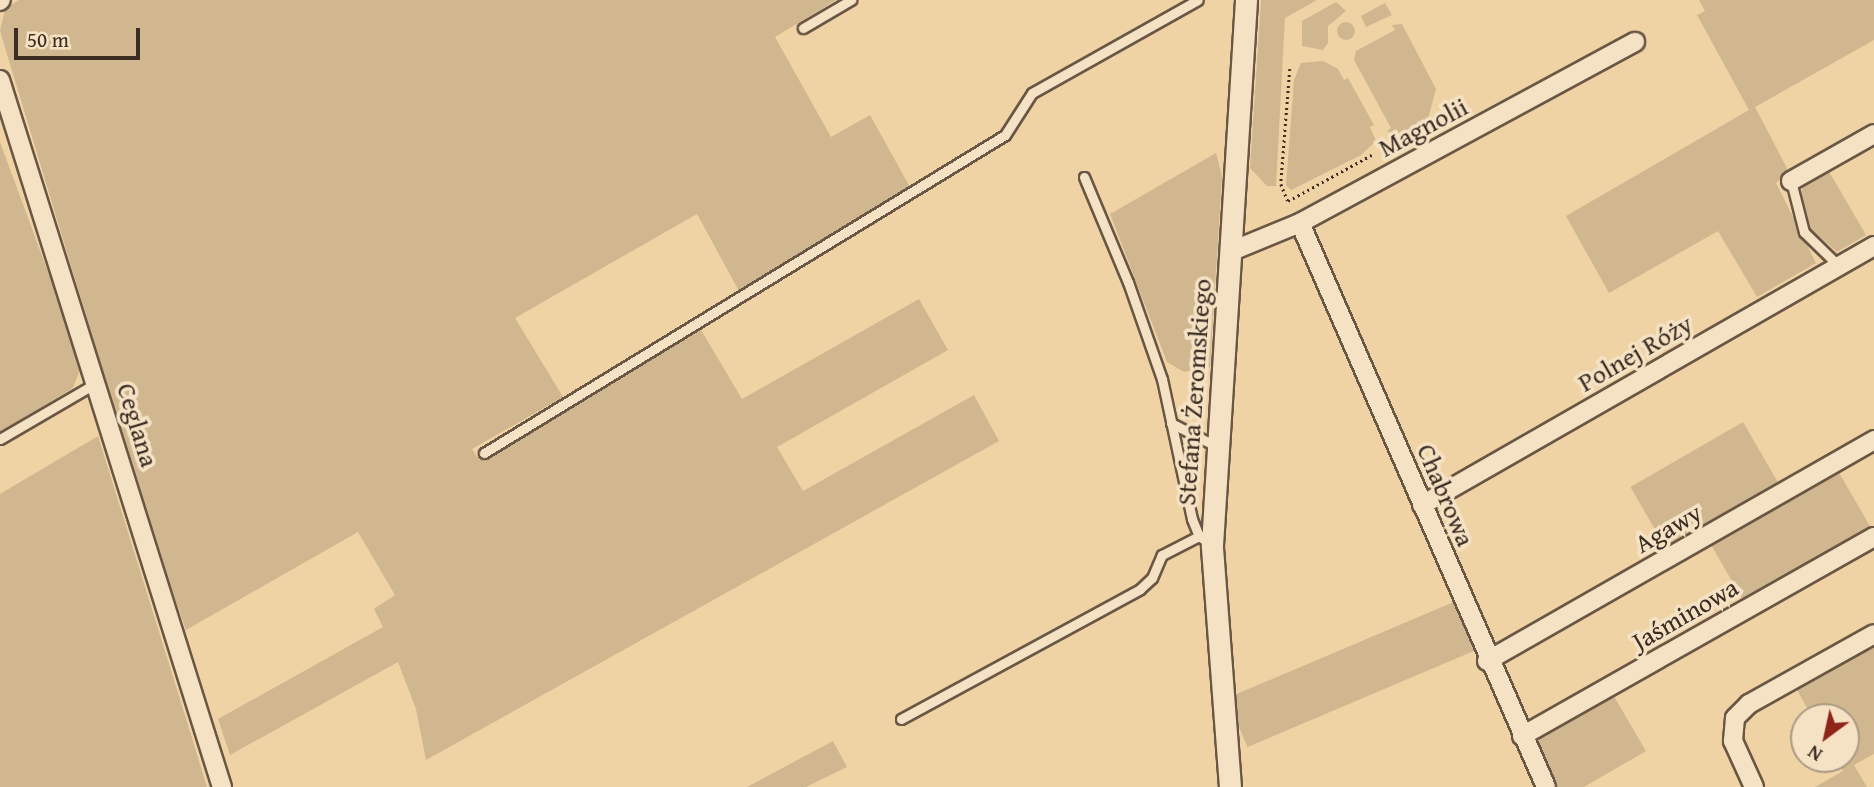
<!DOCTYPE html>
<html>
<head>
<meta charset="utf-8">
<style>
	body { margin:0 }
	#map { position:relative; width:1874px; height:787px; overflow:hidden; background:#efd3a5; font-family:"Gentium Book Plus",serif }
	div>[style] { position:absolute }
	.green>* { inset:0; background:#d1b78f; transform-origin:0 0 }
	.round { border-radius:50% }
	.path>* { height:2.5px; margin-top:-1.25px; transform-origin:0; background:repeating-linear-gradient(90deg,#3c2d23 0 2px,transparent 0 5.5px) }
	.roads { filter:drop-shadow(2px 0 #695644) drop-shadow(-2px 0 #695644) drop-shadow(0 2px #695644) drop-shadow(0 -2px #695644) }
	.service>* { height:9px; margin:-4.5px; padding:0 4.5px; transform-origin:4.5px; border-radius:4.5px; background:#f5e2c4 }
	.minor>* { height:18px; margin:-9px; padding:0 9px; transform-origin:9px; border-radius:9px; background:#f5e2c4 }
	.tertiary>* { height:21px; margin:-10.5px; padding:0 10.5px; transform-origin:10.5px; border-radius:10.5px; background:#f5e2c4 }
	span { translate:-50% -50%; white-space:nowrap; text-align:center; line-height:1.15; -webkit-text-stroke:7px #f5e2c4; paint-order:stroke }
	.street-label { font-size:26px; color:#3c2d23 }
	.north { position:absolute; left:1790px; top:703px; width:70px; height:70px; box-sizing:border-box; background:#f5e2c4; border:2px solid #ab9a84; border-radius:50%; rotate:213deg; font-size:19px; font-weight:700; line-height:28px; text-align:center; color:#3c2d23 }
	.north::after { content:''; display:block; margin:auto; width:24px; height:32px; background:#8f2418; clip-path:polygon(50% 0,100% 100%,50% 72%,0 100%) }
	.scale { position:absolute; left:14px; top:28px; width:126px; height:32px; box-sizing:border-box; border:4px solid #3c2d23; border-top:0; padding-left:9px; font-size:21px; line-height:24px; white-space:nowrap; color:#3c2d23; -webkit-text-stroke:5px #f5e2c4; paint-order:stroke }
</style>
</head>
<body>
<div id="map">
	<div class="green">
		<div style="clip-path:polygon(19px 0,836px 0,775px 37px,831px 137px,870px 115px,910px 187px,739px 291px,697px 214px,515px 318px,563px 397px,472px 449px,479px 460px,701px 330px,742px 399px,919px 299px,948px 350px,777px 447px,803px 491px,974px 395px,999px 441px,426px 760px,416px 709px,398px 662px,230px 755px,218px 719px,383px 627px,374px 609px,395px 595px,358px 532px,186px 630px,151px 530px,0 31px,5px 9px)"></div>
		<div style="clip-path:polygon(1261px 0,1317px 0,1285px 18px,1276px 186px,1267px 186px,1250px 168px)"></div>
		<div style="clip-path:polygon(1699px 0,1874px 0,1874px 40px,1755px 107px,1789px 172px,1776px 183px,1816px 263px,1757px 297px,1718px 231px,1609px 293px,1566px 216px,1749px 110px,1697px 15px,1705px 11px)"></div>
		<div style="clip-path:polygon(1336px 2px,1346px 11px,1328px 26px,1328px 43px,1323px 50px,1302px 46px,1302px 21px)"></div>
		<div style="clip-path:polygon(1385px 3px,1392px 15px,1366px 27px,1361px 16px)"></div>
		<div class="round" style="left:1337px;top:22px;width:18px;height:18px"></div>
		<div style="clip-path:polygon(1402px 24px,1436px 89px,1428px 119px,1394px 136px,1387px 131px,1391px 128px,1354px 60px,1356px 51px,1395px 30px,1392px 25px)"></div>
		<div style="clip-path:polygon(1323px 61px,1338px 69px,1344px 80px,1348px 78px,1374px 125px,1370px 127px,1376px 141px,1361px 155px,1291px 190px,1286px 185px,1294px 80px,1301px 63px)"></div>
		<div style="clip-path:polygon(0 142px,82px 364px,73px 388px,0 432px)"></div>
		<div style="clip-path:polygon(1216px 153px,1222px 176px,1210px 367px,1184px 372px,1167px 362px,1110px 214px)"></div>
		<div style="clip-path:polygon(1827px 168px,1866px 235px,1837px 252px,1810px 228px,1801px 193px,1805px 180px)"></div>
		<div style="left:1743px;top:422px;width:72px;height:130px;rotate:60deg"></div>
		<div style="clip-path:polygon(98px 436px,184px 712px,207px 787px,0 787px,0 494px)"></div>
		<div style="left:1837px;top:469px;width:69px;height:147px;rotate:60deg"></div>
		<div style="left:1456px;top:601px;width:53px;height:249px;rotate:67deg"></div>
		<div style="clip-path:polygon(1874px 647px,1874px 754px,1854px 765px,1867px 787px,1815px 787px,1843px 771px,1836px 759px,1846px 759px,1846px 717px,1812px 717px,1797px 690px)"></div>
		<div style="clip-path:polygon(1612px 693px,1646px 751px,1584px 787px,1555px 787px,1538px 748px,1540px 735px)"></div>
		<div style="clip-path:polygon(833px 741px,847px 767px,806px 787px,747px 787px)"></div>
	</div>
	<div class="path">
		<div style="left:1290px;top:69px;width:115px;rotate:94.5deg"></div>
		<div style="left:1281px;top:184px;width:18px;rotate:68deg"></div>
		<div style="left:1288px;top:201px;width:97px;rotate:-28.9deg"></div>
	</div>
	<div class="roads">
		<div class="service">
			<div style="left:803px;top:28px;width:56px;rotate:-30.3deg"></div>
			<div style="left:1084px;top:177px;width:114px;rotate:67.3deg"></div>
			<div style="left:1128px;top:282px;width:103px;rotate:70.7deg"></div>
			<div style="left:1162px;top:379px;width:143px;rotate:77.9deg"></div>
			<div style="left:1192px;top:519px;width:18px;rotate:68deg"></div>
			<div style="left:1199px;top:536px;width:16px;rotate:35deg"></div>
			<div style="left:1791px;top:181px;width:53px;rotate:75.7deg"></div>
			<div style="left:1804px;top:232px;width:49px;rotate:44.2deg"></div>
			<div style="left:1171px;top:423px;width:53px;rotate:27.1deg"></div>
			<div style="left:0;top:439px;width:113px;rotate:-30.2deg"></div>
			<div style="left:484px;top:453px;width:610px;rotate:-31.4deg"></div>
			<div style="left:1005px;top:135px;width:50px;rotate:-57.3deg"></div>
			<div style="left:1032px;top:93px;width:190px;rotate:-29.3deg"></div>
			<div style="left:901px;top:719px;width:272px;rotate:-28.5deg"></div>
			<div style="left:1140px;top:589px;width:16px;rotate:-43deg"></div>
			<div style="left:1152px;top:578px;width:25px;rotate:-67deg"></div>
			<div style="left:1162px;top:555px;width:42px;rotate:-27.2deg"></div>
		</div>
		<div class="minor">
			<div style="left:0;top:1px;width:1px;rotate:-45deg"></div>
			<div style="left:0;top:80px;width:741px;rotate:72.57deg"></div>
			<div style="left:1791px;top:181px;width:95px;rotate:-29.5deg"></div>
			<div style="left:1300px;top:223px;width:615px;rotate:66.43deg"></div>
			<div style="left:1232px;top:251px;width:74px;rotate:-22.4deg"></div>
			<div style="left:1300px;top:223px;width:381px;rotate:-28.4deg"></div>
			<div style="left:1422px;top:505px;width:521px;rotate:-29.81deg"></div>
			<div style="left:1487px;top:661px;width:446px;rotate:-29.7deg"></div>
			<div style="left:1522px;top:736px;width:404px;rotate:-29.5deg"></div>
			<div style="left:1754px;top:787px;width:51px;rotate:-114.5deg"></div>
			<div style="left:1733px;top:741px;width:23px;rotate:-85deg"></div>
			<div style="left:1735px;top:718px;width:20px;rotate:-45deg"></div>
			<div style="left:1749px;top:704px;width:143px;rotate:-29.2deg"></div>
		</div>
		<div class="tertiary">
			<div style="left:1230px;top:787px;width:243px;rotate:-94.3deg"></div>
			<div style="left:1212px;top:545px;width:546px;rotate:-86.43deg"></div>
		</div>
	</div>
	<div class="street-label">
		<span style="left:1423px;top:127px;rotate:-28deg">Magnolii</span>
		<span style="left:1635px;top:353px;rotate:-30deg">Polnej Róży</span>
		<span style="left:1194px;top:392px;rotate:-86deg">Stefana Żeromskiego</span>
		<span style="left:138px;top:425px;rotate:73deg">Ceglana</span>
		<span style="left:1446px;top:495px;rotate:67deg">Chabrowa</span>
		<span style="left:1668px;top:528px;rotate:-30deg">Agawy</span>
		<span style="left:1685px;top:614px;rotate:-30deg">Jaśminowa</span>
	</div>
	<div class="north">N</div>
	<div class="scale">50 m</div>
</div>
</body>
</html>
